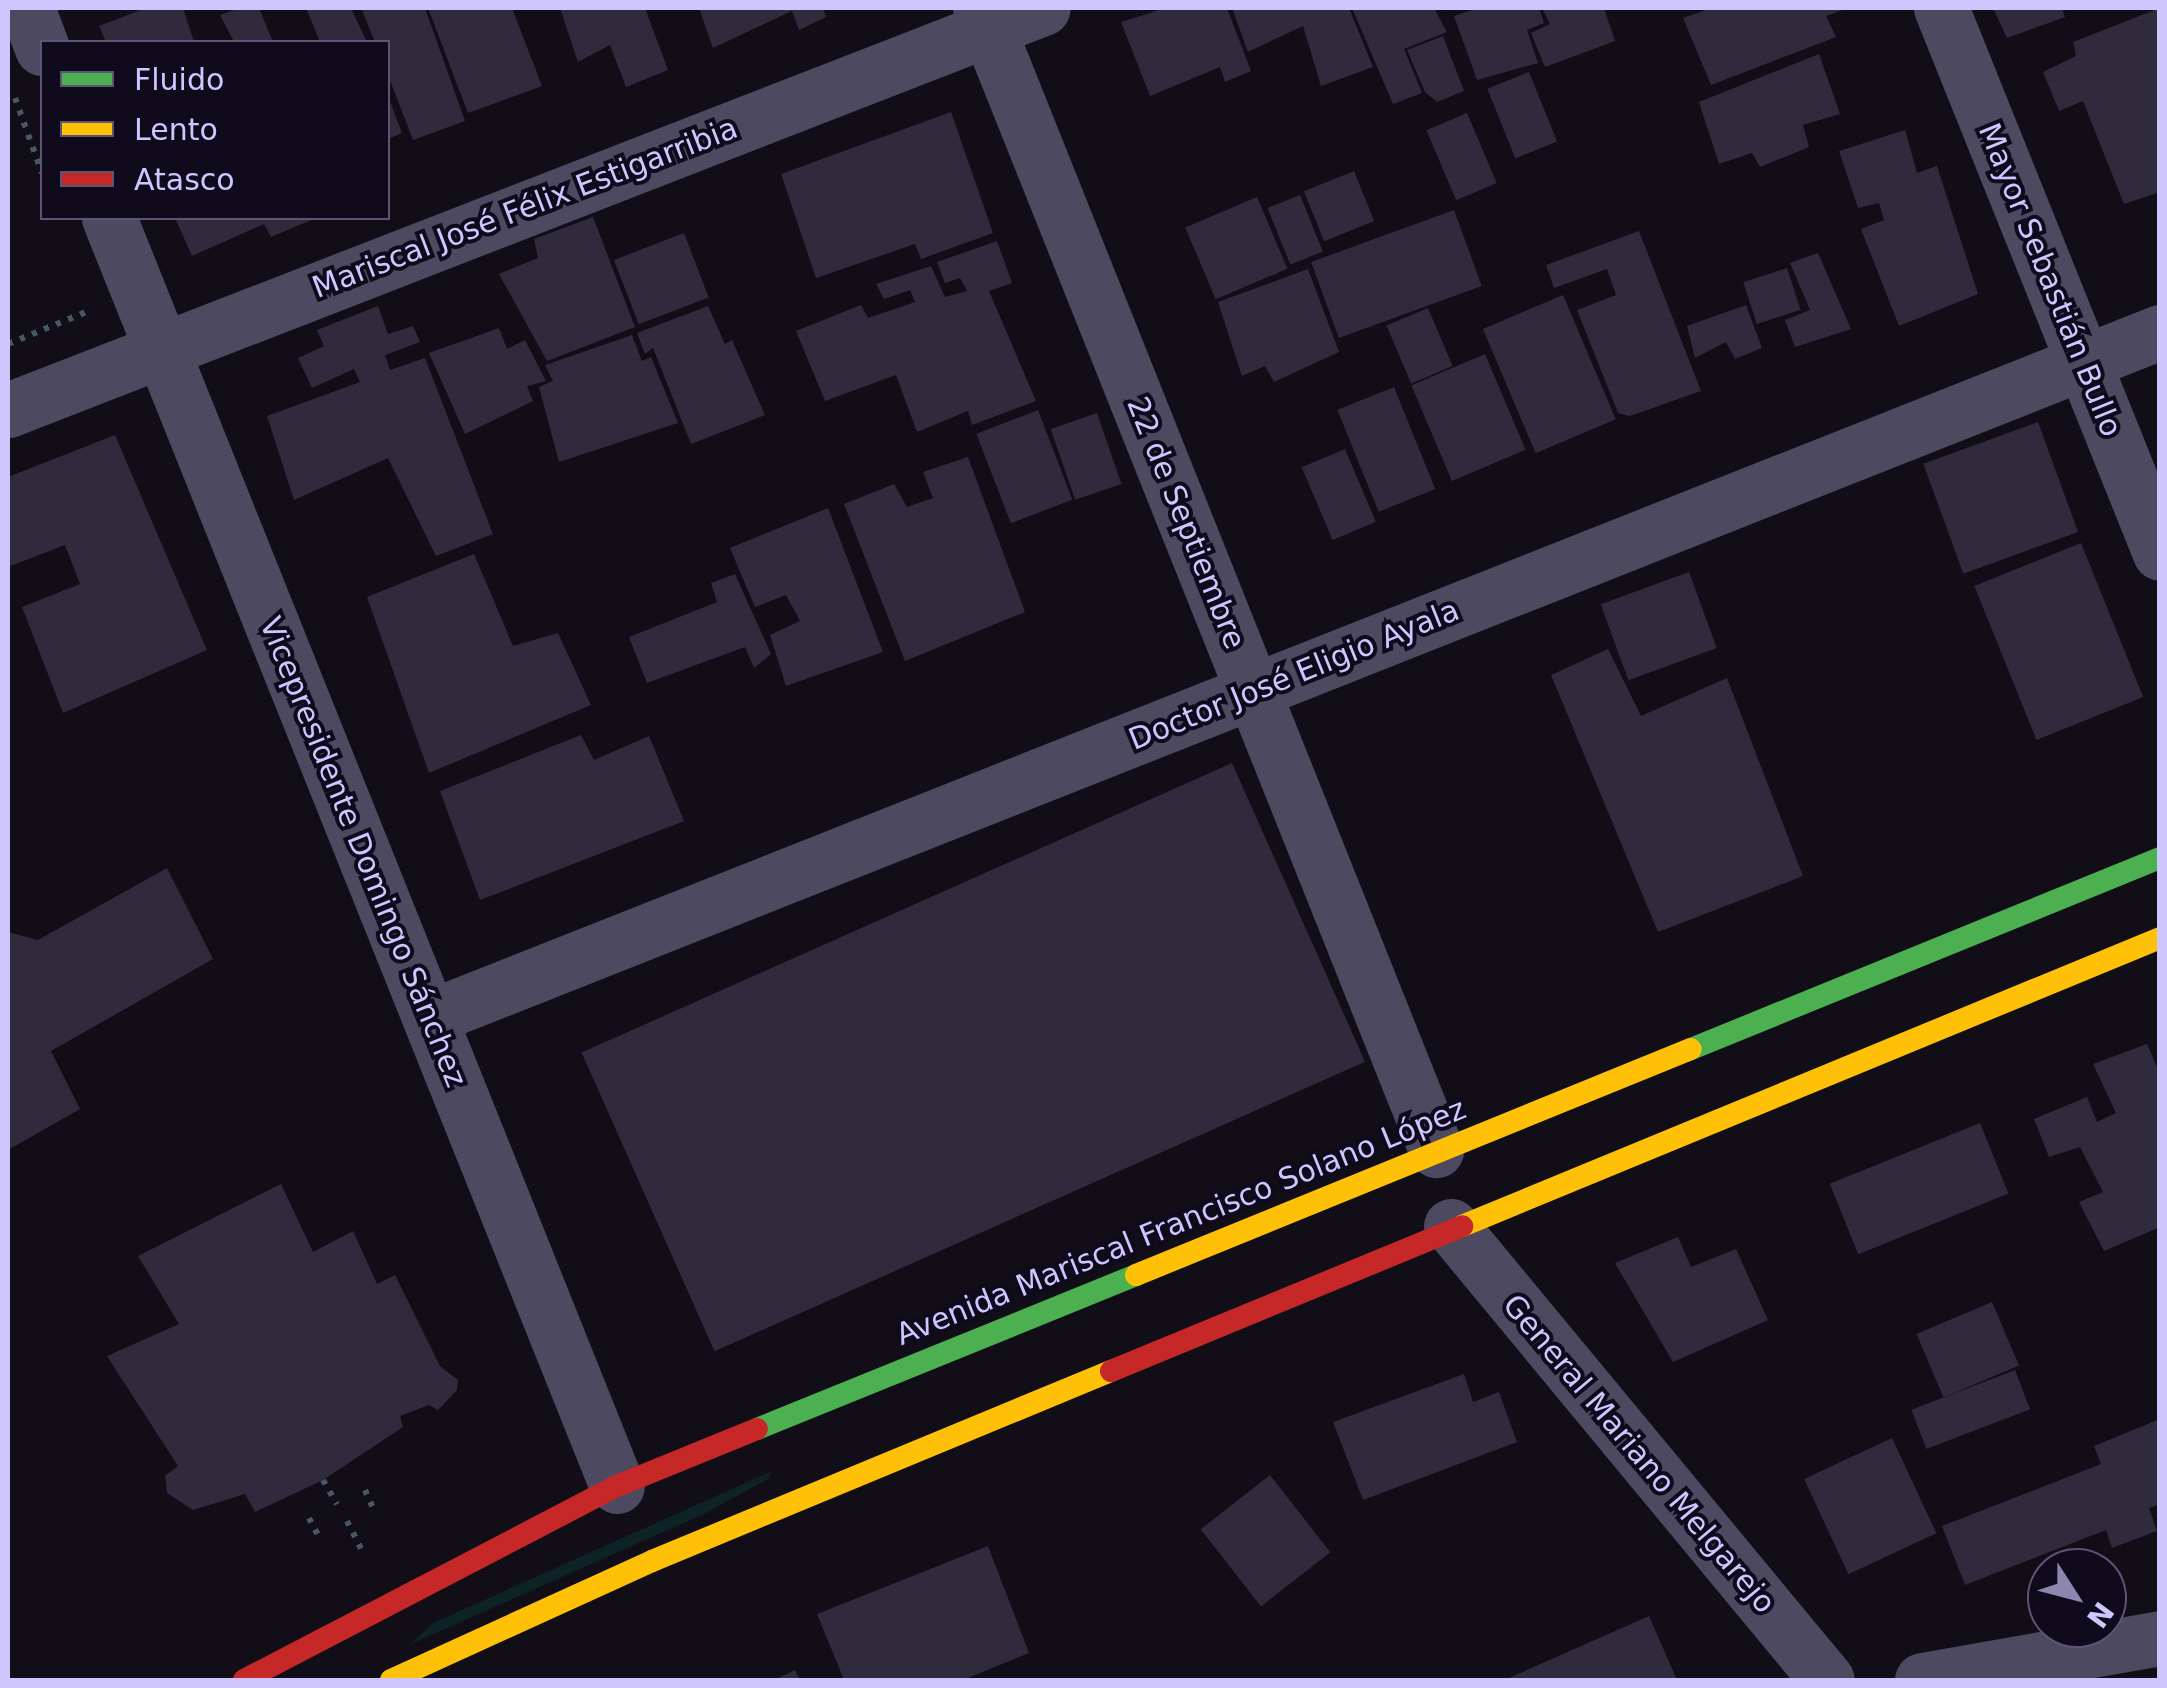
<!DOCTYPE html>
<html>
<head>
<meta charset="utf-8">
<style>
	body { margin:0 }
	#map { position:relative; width:2167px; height:1688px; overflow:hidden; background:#110e18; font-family:"DejaVu Sans",sans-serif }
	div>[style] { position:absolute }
	.green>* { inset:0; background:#0e2325 }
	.building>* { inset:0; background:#2f2a3c; transform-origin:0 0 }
	.path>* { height:6px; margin-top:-3px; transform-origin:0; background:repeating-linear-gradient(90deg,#485766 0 5px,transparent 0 13px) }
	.street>* { height:55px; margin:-27.5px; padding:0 27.5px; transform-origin:27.5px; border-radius:27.5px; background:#4c4961 }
	.fast>* { height:22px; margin:-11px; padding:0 11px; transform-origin:11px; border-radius:11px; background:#4caf50 }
	.slow>* { height:22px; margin:-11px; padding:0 11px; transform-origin:11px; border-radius:11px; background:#ffc107 }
	.jam>* { height:22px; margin:-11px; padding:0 11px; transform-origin:11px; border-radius:11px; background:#c62828 }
	span { translate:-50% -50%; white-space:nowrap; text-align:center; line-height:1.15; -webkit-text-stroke:8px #0f0a1c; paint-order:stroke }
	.street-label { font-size:30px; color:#d0c6ff }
	.frame { position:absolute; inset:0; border:10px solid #d0c6ff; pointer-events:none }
	.legend { position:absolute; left:40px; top:40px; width:350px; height:180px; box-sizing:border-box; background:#0f0a1c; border:2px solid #5c5577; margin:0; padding:12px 18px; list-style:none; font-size:30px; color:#d0c6ff }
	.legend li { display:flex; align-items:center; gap:20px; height:50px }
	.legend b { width:50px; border:2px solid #5c5577 }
	.north { position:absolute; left:2027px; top:1548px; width:100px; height:100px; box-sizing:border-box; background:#0f0a1c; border:2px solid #5c5577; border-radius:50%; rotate:126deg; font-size:28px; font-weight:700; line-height:40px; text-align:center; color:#d0c6ff }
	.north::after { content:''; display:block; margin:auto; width:35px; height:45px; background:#8d86ae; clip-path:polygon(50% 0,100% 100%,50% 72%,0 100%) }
</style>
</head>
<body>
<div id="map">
	<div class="green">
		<div style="clip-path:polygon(772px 1471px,768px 1479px,704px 1514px,409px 1645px,433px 1623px)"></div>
	</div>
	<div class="building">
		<div style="clip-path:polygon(146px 8px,183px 8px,194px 42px,106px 42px,99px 26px)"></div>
		<div style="clip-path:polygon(240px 8px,259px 8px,273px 42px,234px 42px,220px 15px)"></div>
		<div style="clip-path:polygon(306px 8px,351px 8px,367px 42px,320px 42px)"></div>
		<div style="clip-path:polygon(361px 8px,425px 8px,465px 121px,413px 140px,388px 75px,388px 42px,375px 42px)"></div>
		<div style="clip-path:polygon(428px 8px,512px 8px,542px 86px,468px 113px)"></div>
		<div style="clip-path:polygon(560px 8px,645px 8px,668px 70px,626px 87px,610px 45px,578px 62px)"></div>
		<div style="clip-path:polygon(699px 8px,823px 8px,826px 17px,799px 30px,792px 11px,713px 48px)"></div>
		<div style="clip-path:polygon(1166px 8px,1227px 8px,1251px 71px,1225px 82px,1220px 67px,1150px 96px,1121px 22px)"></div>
		<div style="clip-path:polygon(1232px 8px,1349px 8px,1373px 67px,1321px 86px,1303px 26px,1248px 52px)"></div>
		<div style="clip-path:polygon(1352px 8px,1434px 8px,1447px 32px,1404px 49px,1422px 93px,1393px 104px)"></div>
		<div style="clip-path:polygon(1479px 8px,1539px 8px,1544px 23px,1527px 30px,1538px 63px,1477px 80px,1454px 16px)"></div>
		<div style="clip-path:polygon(1542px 8px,1604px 8px,1615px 41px,1545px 67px,1531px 33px,1550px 24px)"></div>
		<div style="clip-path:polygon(1712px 8px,1848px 8px,1826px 16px,1836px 37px,1711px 85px,1683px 18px)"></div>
		<div style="clip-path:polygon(1993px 8px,2062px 8px,2065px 17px,2007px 38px)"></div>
		<div style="clip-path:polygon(2160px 8px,2160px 192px,2124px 204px,2083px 101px,2059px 111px,2043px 72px,2076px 56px,2073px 42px)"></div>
		<div style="clip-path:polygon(1443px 36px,1464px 91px,1437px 102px,1425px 92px,1407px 50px)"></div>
		<div style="clip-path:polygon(1819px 54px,1840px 114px,1803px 125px,1809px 147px,1760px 167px,1752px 153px,1719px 164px,1699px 102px)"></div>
		<div style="left:1529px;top:72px;width:75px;height:45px;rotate:68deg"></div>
		<div style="clip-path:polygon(388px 96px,402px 133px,388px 139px)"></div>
		<div style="clip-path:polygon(951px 112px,993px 233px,921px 259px,915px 244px,816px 278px,781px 174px)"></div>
		<div style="left:1467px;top:113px;width:76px;height:44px;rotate:67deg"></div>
		<div style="clip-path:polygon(1905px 130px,1917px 173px,1937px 166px,1978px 294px,1899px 326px,1861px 229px,1884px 220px,1879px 203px,1858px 208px,1839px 151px)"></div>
		<div style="left:1354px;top:171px;width:54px;height:54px;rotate:68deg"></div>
		<div style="left:1300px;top:195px;width:61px;height:35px;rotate:68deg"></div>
		<div style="left:1257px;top:197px;width:78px;height:78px;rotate:67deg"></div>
		<div style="left:1454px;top:210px;width:81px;height:152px;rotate:70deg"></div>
		<div style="clip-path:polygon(593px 217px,635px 327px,547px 361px,499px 274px,538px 258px,534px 239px)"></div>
		<div style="clip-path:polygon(175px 218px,316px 218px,271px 237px,264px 224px,192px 256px)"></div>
		<div style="clip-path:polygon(1639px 231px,1701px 391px,1630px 416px,1618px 413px,1577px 310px,1616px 295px,1607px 269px,1554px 288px,1546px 265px)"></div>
		<div style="left:684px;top:233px;width:69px;height:75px;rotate:69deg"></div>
		<div style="clip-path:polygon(997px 241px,1012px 283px,989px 291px,1036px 401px,972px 425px,968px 411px,917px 432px,896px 375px,825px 401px,796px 331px,861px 305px,868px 318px,915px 302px,910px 290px,884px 299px,876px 284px,931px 266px,945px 297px,967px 291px,960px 278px,945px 283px,937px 262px)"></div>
		<div style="clip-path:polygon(1818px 253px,1851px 329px,1795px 347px,1785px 320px,1810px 310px,1790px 263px)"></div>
		<div style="left:1787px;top:268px;width:44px;height:46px;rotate:72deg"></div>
		<div style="clip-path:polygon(1308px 269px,1339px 352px,1274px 382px,1265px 366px,1242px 376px,1218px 302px)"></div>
		<div style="left:1563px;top:295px;width:135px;height:87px;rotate:67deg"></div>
		<div style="clip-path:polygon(1746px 305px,1762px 348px,1735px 359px,1726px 342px,1695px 358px,1687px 326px)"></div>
		<div style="clip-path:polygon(378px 306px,388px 334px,413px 326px,420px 342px,385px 355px,390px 370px,425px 358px,493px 534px,436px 556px,388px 458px,294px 500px,267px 416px,360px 382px,354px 369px,312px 388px,298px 358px,324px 346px,317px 330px)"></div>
		<div style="clip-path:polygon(708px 306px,725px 344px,732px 340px,765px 415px,691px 444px,653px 348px,645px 354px,637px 333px)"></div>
		<div style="left:1428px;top:308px;width:63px;height:45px;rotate:67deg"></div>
		<div style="clip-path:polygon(499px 328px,507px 349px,525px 340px,546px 381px,527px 386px,533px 401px,465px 434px,429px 353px)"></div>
		<div style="clip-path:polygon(632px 335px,642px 361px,651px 357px,678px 423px,559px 462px,539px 387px,553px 381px,545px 365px)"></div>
		<div style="left:1485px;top:354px;width:104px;height:80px;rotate:67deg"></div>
		<div style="left:1394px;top:387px;width:110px;height:61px;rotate:68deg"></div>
		<div style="left:1038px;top:410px;width:96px;height:66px;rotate:69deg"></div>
		<div style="left:1097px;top:413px;width:75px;height:49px;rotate:71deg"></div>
		<div style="left:2038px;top:422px;width:117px;height:122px;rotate:70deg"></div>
		<div style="clip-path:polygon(115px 435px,207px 650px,63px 713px,22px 607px,80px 584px,65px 545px,8px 567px,8px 477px)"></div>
		<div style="left:1345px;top:449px;width:79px;height:47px;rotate:67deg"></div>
		<div style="clip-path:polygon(968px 457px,1025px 612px,905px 661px,844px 504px,894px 484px,907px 507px,933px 498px,923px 472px)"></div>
		<div style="clip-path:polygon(828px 508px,883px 652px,786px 686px,770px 635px,800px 621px,786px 595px,755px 607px,730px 548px)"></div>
		<div style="left:2081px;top:543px;width:166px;height:115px;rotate:68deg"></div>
		<div style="clip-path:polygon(474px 554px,513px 646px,558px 633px,591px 705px,429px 773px,367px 597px)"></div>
		<div style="left:1689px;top:572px;width:81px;height:94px;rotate:70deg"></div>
		<div style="clip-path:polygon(735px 574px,771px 654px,754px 668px,745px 647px,647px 683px,629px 637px,717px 602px,711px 583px)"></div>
		<div style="clip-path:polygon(1608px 649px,1641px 716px,1727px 678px,1803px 876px,1658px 932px,1551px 675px)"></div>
		<div style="clip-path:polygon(581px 735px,594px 760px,649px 736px,684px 821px,480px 900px,440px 791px)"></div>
		<div style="left:1232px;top:763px;width:327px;height:712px;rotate:66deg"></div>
		<div style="clip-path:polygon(167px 868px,213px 959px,51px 1051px,80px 1109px,8px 1150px,8px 932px,38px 940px)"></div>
		<div style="clip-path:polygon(2147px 1044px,2160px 1074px,2160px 1227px,2104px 1251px,2079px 1202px,2103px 1192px,2080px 1147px,2049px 1157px,2034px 1119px,2087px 1097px,2097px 1122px,2116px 1113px,2093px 1064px)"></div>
		<div style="left:1980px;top:1123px;width:76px;height:162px;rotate:68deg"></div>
		<div style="clip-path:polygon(281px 1184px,313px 1252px,353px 1231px,377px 1284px,395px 1275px,440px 1366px,458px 1380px,457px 1390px,438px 1410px,429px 1405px,400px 1416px,403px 1427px,323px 1480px,255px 1512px,245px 1494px,193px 1510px,167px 1493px,165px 1476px,178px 1466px,107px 1356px,179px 1324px,138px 1256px)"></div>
		<div style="clip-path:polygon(1678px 1237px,1691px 1267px,1736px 1249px,1768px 1320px,1673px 1362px,1615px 1263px)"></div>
		<div style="left:1992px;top:1302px;width:69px;height:82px;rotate:67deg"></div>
		<div style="left:2015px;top:1370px;width:42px;height:111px;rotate:69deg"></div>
		<div style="clip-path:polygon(1464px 1374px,1473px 1402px,1499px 1392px,1517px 1442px,1363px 1500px,1333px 1422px)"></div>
		<div style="clip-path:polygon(2160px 1419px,2160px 1504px,2149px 1508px,2157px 1531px,2112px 1548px,2106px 1530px,1965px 1585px,1942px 1526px,2101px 1464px,2094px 1446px)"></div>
		<div style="left:1892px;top:1438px;width:105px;height:97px;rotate:65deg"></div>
		<div style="left:1270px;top:1475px;width:98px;height:88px;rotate:52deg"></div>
		<div style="clip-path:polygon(988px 1546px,1029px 1653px,963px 1680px,844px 1680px,817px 1614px)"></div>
		<div style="clip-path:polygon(1649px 1616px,1677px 1680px,1510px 1680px,1509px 1678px)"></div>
		<div style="clip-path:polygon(795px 1670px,800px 1680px,774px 1680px)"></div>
	</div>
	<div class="path">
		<div style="left:15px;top:98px;width:80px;rotate:70.2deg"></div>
		<div style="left:8px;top:344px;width:84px;rotate:-22.3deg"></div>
		<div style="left:323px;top:1480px;width:28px;rotate:60deg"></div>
		<div style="left:365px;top:1490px;width:20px;rotate:66deg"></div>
		<div style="left:309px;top:1518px;width:19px;rotate:62deg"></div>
		<div style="left:347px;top:1521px;width:36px;rotate:63deg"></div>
	</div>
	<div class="street">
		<div style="left:27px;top:8px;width:43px;rotate:69.4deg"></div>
		<div style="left:980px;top:8px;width:1230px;rotate:68.23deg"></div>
		<div style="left:1941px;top:8px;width:587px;rotate:68.11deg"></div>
		<div style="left:109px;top:218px;width:1366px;rotate:68.17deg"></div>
		<div style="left:8px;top:410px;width:1110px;rotate:-21.23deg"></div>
		<div style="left:430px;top:1017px;width:1861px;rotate:-21.6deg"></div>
		<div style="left:1451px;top:1226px;width:589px;rotate:50.37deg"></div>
		<div style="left:1922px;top:1680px;width:242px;rotate:-10deg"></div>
	</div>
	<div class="fast">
		<div style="left:1691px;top:1049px;width:506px;rotate:-22.16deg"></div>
		<div style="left:757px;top:1429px;width:409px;rotate:-22.1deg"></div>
	</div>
	<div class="slow">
		<div style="left:1462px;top:1226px;width:755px;rotate:-22.42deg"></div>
		<div style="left:1136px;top:1275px;width:599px;rotate:-22.16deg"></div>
		<div style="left:391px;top:1680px;width:287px;rotate:-24.5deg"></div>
		<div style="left:652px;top:1561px;width:497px;rotate:-22.5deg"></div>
	</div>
	<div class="jam">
		<div style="left:1111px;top:1371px;width:380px;rotate:-22.4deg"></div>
		<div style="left:244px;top:1680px;width:420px;rotate:-27.5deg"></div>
		<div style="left:617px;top:1486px;width:151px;rotate:-22.2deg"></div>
	</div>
	<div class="street-label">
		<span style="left:525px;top:208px;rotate:-21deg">Mariscal José Félix Estigarribia</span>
		<span style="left:2050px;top:280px;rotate:68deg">Mayor Sebastián Bullo</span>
		<span style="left:1186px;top:523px;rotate:68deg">22 de Septiembre</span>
		<span style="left:1294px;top:675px;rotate:-22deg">Doctor José Eligio Ayala</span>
		<span style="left:363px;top:852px;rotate:68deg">Vicepresidente Domingo Sánchez</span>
		<span style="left:1181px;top:1222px;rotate:-22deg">Avenida Mariscal Francisco Solano López</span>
		<span style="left:1639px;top:1454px;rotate:50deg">General Mariano Melgarejo</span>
	</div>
	<div class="frame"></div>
	<ul class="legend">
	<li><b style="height:12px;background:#4caf50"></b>Fluido</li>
	<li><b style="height:12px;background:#ffc107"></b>Lento</li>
	<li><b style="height:12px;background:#c62828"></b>Atasco</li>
	</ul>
	<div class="north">N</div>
</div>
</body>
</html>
